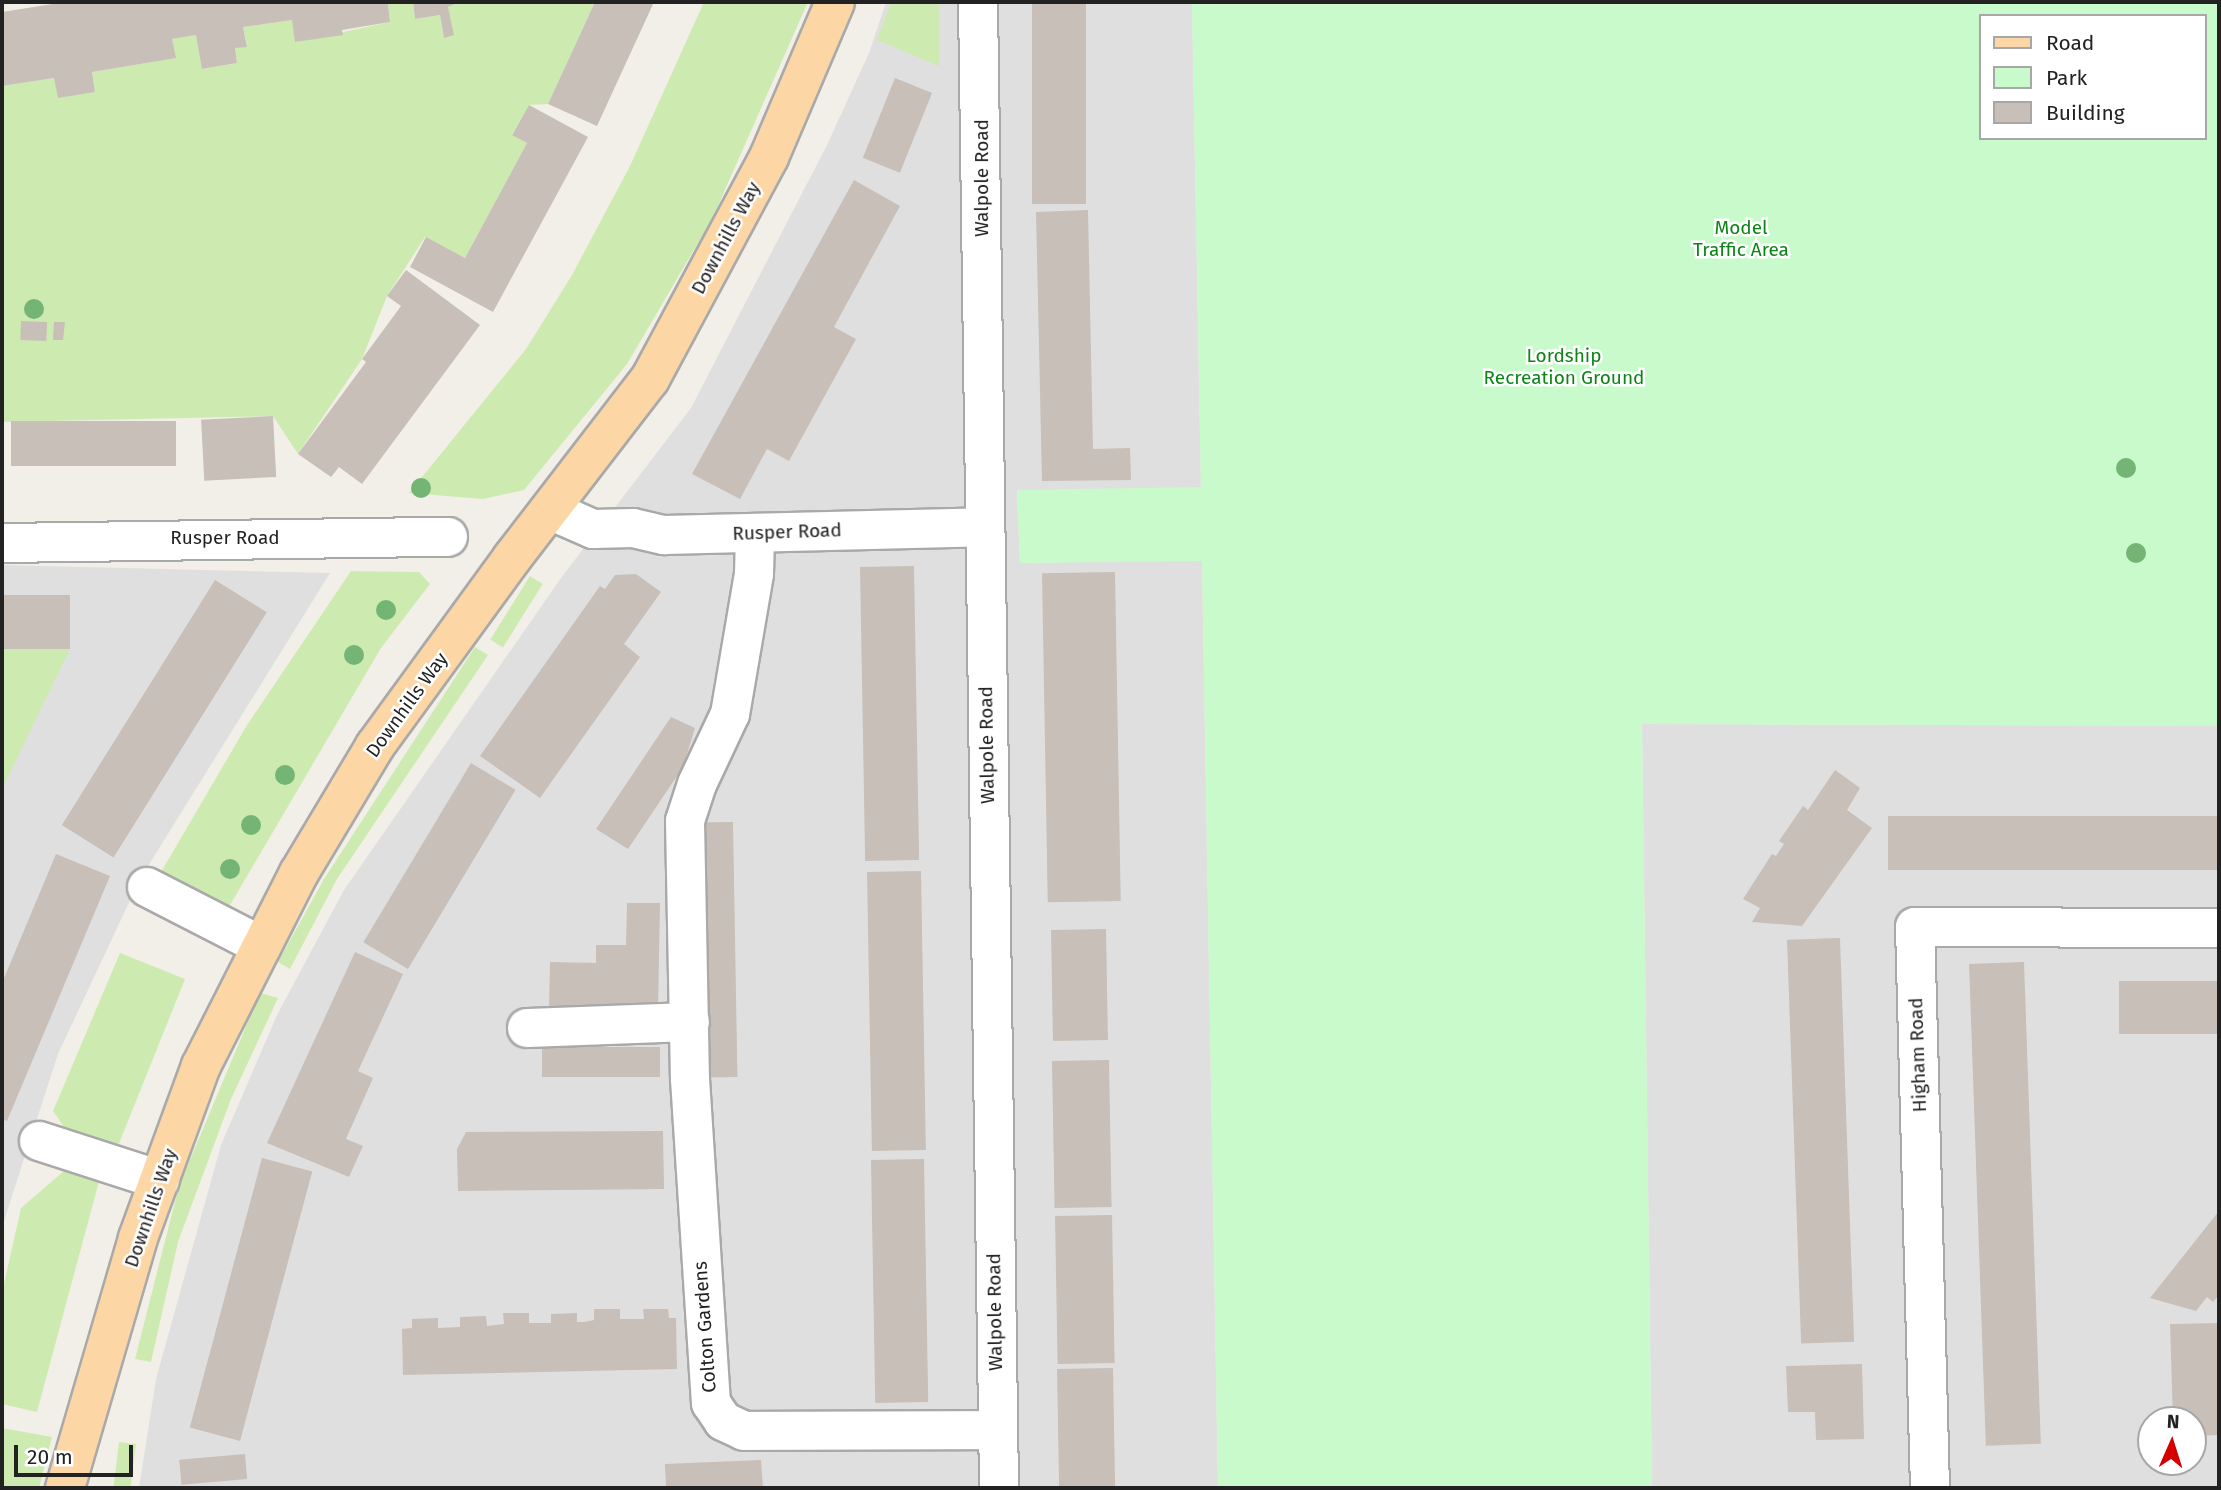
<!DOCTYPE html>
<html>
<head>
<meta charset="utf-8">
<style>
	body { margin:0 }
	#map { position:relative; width:2221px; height:1490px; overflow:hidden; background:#f2efe9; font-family:"Fira Sans",sans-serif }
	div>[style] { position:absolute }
	.residential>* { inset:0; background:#e0dfdf }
	.grass>* { inset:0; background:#cdebb0; transform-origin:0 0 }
	.park>* { inset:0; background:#c8facc }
	.building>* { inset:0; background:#c7bfb8; transform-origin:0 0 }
	.roads { filter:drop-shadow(2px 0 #a9a9a9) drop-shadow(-2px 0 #a9a9a9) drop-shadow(0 2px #a9a9a9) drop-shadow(0 -2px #a9a9a9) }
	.minor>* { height:38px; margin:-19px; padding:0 19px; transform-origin:19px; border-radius:19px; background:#fff }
	.major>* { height:38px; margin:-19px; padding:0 19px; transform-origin:19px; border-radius:19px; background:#fcd6a4 }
	.trees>* { width:20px; height:20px; margin:-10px; border-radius:50%; background:#74b475 }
	span { translate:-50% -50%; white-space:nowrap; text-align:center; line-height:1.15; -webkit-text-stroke:5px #fff; paint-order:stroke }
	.street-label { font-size:19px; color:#222 }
	.park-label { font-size:19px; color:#0c8416 }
	.frame { position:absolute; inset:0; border:4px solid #222; pointer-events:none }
	.legend { position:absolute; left:1979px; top:14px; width:228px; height:126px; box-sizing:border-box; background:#fff; border:2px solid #a7a7a7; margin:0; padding:9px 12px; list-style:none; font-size:21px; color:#222 }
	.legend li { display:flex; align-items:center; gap:14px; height:35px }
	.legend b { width:35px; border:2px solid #a7a7a7 }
	.north { position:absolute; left:2137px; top:1406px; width:70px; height:70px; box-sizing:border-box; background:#fff; border:2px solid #a7a7a7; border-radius:50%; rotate:3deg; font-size:19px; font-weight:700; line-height:28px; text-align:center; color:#222 }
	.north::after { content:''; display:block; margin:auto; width:24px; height:32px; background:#d40000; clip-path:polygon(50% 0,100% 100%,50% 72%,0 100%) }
	.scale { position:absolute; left:14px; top:1445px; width:119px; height:32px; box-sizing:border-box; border:4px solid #222; border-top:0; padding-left:9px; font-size:21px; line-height:24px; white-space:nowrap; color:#222; -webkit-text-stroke:5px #fff; paint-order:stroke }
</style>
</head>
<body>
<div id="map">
	<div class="residential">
		<div style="clip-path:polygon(886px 2px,1192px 2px,1201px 488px,1017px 491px,1020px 563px,1202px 560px,1218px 1488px,139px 1488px,156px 1379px,221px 1145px,277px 1015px,344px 890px,561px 578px,691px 408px,827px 145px,869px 53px)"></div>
		<div style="clip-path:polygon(2px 565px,330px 573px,140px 879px,58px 1054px,2px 1227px)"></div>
		<div style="clip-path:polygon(evenodd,1642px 724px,2219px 726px,2219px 1488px,1652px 1488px,1642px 724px,2151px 1420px,2193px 1420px,2193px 1462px,2151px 1462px,2151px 1420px)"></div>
	</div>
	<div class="grass">
		<div style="clip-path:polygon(413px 2px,415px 19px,440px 15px,444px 37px,448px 7px,460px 2px,595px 2px,548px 104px,529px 105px,512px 134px,527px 143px,465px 258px,425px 237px,387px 296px,362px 359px,298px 454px,273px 416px,2px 422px,2px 86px,54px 78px,95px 92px,92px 72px,175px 58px,172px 39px,196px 35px,203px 69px,237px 63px,235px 48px,247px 46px,243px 27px,292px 20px,296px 42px,390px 22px,388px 4px)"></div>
		<div style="clip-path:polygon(704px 2px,808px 2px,712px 219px,627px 364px,524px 490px,483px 499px,409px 493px,526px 349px,572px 275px,630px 166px)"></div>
		<div style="clip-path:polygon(891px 2px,939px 2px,939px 66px,877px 40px)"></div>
		<div style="clip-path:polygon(351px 571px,419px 572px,430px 584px,381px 648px,223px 917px,157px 879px,247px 725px)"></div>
		<div style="left:530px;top:576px;width:15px;height:75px;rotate:32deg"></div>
		<div style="clip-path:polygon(475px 647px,488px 655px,337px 879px,290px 969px,278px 962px,324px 879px)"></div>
		<div style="clip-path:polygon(2px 649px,70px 649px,2px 789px)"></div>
		<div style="clip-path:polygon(120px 953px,185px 979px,114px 1156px,75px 1143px,53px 1111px)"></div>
		<div style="clip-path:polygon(260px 993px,278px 998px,231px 1099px,178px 1242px,151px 1362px,135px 1359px,179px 1186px)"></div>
		<div style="clip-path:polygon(71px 1165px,101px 1174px,37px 1412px,2px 1404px,2px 1293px,21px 1208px)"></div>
		<div style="clip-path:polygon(2px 1428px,52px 1437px,39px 1488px,2px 1488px)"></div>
		<div style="left:119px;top:1442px;width:17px;height:47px;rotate:7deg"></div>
	</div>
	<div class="park">
		<div style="clip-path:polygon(evenodd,1192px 2px,2219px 2px,2219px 726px,1642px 724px,1652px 1488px,1218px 1488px,1202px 561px,1020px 563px,1017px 490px,1201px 487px,1192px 2px,1981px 16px,2205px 16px,2205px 138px,1981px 138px,1981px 16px)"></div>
	</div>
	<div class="building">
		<div style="clip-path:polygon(65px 2px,393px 2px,393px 3px,388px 4px,390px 22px,342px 30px,343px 35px,295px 42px,292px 20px,243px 27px,247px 47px,235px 48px,237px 63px,202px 69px,196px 35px,172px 39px,176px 58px,92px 72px,95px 92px,58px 98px,54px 78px,2px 86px,2px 12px)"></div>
		<div style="clip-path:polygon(413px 2px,460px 2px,448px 7px,454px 35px,444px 38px,440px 15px,415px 19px)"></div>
		<div style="clip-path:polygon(595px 2px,654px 2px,597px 126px,548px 104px)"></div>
		<div style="left:1032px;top:2px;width:54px;height:202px"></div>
		<div style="left:895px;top:78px;width:40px;height:86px;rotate:22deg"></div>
		<div style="clip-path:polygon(529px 105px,588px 137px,493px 312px,410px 267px,426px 237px,465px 258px,527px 143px,512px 135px)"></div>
		<div style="clip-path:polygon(854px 180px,900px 206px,834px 327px,856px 339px,789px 461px,767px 449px,740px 499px,692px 474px)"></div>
		<div style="clip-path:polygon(1088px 210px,1093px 449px,1130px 448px,1131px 480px,1042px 481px,1036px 212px)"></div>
		<div style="clip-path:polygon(406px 270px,480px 325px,362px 484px,339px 467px,331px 477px,298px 454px,366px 362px,362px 359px,401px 306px,387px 296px)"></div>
		<div style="left:21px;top:321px;width:26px;height:19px;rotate:2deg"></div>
		<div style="clip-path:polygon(54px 322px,65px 322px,63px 340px,53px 340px)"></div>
		<div style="left:273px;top:416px;width:61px;height:72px;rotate:87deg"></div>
		<div style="left:11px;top:421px;width:165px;height:45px"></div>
		<div style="left:914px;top:566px;width:294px;height:54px;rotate:89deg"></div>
		<div style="left:1115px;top:572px;width:329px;height:73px;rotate:89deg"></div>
		<div style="clip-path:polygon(636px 574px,661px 592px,624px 644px,640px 657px,540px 798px,480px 756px,600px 586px,605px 589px,615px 575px)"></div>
		<div style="left:215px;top:580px;width:61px;height:289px;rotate:32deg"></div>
		<div style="left:70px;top:595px;width:54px;height:68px;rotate:90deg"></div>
		<div style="clip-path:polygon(671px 717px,695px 728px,683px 767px,628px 849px,596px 829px)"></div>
		<div style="left:471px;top:763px;width:52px;height:209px;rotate:31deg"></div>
		<div style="clip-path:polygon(1835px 770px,1860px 788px,1847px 810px,1872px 828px,1802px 926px,1752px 922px,1760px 908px,1743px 899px,1772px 854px,1776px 856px,1784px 844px,1779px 841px,1803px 806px,1808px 810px)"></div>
		<div style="left:1888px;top:816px;width:331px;height:54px"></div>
		<div style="left:733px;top:822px;width:255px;height:33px;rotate:89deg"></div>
		<div style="clip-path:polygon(56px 854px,110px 876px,7px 1121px,2px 1119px,2px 983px)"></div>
		<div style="left:921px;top:871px;width:279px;height:54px;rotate:89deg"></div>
		<div style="clip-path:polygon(627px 903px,660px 903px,658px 1010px,549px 1008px,550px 962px,596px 963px,596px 945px,626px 945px)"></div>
		<div style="left:1106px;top:929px;width:111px;height:55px;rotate:89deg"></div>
		<div style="left:1840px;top:938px;width:404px;height:53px;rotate:88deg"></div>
		<div style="clip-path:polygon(355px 952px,403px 974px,358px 1071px,373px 1078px,346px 1139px,363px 1146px,349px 1177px,267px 1143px)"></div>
		<div style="left:2024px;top:962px;width:482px;height:55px;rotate:88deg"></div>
		<div style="left:2119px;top:981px;width:100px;height:53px"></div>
		<div style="left:660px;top:1047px;width:30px;height:118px;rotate:90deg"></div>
		<div style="left:1109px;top:1060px;width:147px;height:57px;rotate:89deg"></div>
		<div style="clip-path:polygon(663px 1131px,664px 1189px,458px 1191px,457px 1149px,466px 1132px)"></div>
		<div style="left:262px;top:1158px;width:52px;height:279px;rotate:15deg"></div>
		<div style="left:924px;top:1159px;width:243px;height:53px;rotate:89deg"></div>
		<div style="clip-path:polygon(2219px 1211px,2219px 1295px,2213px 1302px,2207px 1297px,2196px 1311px,2150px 1298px)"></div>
		<div style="left:1112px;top:1215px;width:148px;height:57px;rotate:89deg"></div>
		<div style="clip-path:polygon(594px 1309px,620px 1309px,620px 1319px,644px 1319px,643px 1309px,668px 1309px,669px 1318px,676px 1318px,677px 1369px,403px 1375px,402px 1329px,412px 1328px,412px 1319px,438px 1318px,438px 1328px,460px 1327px,460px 1317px,486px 1316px,487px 1326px,504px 1324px,503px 1313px,529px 1313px,529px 1323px,551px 1323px,551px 1314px,577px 1313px,577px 1322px,584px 1322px,594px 1320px)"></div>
		<div style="clip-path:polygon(2219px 1323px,2219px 1435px,2193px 1436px,2193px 1420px,2173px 1420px,2170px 1324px)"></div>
		<div style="clip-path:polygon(1862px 1364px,1864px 1439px,1816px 1440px,1815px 1412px,1788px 1412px,1786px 1366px)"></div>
		<div style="left:1113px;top:1368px;width:120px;height:56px;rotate:89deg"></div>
		<div style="left:245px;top:1454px;width:25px;height:66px;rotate:85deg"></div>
		<div style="clip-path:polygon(761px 1460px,763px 1488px,666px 1488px,665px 1464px)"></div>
	</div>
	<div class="roads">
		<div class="minor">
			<div style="left:978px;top:2px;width:1486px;rotate:89.19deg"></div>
			<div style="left:552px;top:511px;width:45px;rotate:23.7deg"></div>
			<div style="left:593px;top:529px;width:40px;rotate:-1.4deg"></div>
			<div style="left:633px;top:528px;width:32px;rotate:13deg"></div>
			<div style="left:664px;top:535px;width:320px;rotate:-1.4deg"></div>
			<div style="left:755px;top:534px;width:40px;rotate:91.4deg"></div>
			<div style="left:754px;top:574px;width:142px;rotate:99.7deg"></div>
			<div style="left:730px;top:714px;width:77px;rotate:115.2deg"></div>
			<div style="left:697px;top:784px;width:39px;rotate:108deg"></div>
			<div style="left:685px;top:821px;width:258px;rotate:88.9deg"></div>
			<div style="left:690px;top:1079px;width:325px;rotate:86.3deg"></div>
			<div style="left:711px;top:1403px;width:22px;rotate:56deg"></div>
			<div style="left:723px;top:1421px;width:23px;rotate:25deg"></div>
			<div style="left:744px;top:1431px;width:253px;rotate:-0.2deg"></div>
			<div style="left:2px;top:543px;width:446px;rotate:-0.8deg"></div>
			<div style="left:147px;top:887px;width:129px;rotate:27.2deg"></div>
			<div style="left:527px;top:1028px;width:163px;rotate:-2.1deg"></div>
			<div style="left:39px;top:1141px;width:127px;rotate:17.9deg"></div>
			<div style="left:1930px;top:1488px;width:561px;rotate:-91.53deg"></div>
			<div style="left:1915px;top:927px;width:304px;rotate:0.2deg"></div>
		</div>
		<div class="major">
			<div style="left:65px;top:1488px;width:260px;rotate:-73.7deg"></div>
			<div style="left:138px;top:1238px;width:183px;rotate:-69.9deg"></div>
			<div style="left:201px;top:1066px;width:216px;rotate:-63.1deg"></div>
			<div style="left:299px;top:873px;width:148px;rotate:-59.1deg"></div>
			<div style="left:375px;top:746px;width:233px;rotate:-53.9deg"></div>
			<div style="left:512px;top:558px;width:226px;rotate:-52.4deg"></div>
			<div style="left:650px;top:379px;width:252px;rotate:-61.8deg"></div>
			<div style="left:769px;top:157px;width:168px;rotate:-66.9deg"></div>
		</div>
	</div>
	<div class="trees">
		<div style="left:34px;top:309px"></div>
		<div style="left:2126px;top:468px"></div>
		<div style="left:421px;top:488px"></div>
		<div style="left:2136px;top:553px"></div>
		<div style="left:386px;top:610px"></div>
		<div style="left:354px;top:655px"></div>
		<div style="left:285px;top:775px"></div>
		<div style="left:251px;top:825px"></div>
		<div style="left:230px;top:869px"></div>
	</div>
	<div class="street-label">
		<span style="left:982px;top:178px;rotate:-90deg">Walpole Road</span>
		<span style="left:726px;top:238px;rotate:-62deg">Downhills Way</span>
		<span style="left:787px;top:532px;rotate:-2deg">Rusper Road</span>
		<span style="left:225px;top:538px">Rusper Road</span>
		<span style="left:407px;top:705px;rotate:-54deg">Downhills Way</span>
		<span style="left:987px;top:745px;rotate:-91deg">Walpole Road</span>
		<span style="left:1918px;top:1055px;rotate:-92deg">Higham Road</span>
		<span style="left:151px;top:1208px;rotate:-71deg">Downhills Way</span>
		<span style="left:995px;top:1312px;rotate:-91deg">Walpole Road</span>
		<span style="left:705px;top:1327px;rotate:-94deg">Colton Gardens</span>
	</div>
	<div class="park-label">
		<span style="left:1741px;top:239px">Model<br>Traffic Area</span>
		<span style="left:1564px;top:367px">Lordship<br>Recreation Ground</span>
	</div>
	<div class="frame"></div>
	<ul class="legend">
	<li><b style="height:9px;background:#fcd6a4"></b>Road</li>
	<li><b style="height:19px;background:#c8facc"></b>Park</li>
	<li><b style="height:19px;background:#c7bfb8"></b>Building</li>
	</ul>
	<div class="north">N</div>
	<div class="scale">20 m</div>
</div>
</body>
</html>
